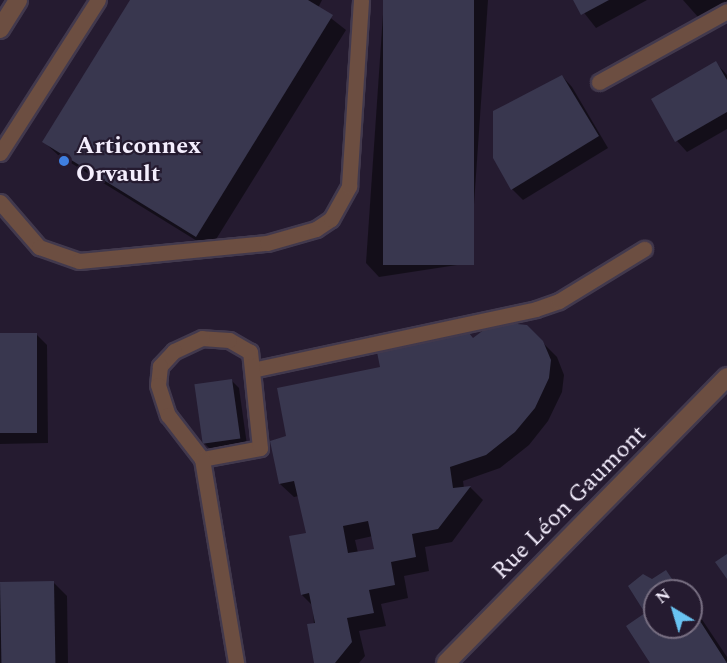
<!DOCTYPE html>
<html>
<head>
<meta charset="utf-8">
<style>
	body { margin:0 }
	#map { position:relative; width:727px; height:663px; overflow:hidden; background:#251b30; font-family:Spectral,serif }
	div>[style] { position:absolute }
	.shadow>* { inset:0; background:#0007 }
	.building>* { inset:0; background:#39374f; transform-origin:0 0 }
	.roads { filter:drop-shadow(2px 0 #42394d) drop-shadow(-2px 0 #42394d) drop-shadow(0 2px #42394d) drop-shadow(0 -2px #42394d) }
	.lane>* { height:15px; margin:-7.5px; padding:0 7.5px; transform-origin:7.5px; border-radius:7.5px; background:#6c4e41 }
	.street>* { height:18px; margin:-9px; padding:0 9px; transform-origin:9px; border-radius:9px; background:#6c4e41 }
	.dots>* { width:16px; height:16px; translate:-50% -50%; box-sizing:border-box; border:3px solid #251b30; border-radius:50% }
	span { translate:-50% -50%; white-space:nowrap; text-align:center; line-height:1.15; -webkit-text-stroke:4.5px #251b30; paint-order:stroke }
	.poi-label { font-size:24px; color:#f4eefd; font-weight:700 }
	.left { translate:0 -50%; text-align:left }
	.street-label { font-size:24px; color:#f4eefd }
	.north { position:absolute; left:643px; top:579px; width:60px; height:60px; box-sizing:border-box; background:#251b30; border:2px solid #786f82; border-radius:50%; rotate:322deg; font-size:16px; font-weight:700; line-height:24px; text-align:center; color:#f4eefd }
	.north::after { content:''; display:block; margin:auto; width:21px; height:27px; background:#69c3f1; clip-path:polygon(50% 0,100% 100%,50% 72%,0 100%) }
</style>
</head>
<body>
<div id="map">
	<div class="shadow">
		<div style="clip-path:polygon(132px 0,322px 0,318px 8px,346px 30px,210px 249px,58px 155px,44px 142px)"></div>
		<div style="clip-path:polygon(384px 0,488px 0,470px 263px,379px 277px,366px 263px)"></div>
		<div style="clip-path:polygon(574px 0,647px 0,596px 28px)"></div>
		<div style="clip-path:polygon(683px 0,727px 0,727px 1px,698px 17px)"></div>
		<div style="clip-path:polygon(716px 63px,727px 75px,727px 129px,687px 152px,677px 141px)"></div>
		<div style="clip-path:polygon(562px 76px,572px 87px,608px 148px,523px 200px,512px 189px)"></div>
		<div style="clip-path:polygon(evenodd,527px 327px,557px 357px,564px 375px,562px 392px,548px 421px,529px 445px,500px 468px,463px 481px,464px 488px,470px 487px,483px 500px,452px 542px,425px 547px,429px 571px,404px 576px,408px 598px,381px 604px,386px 626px,359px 631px,365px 656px,359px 663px,316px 663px,313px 606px,302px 595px,308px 534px,299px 496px,294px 497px,280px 484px,287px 437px,382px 368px,527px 327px,373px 536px,375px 550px,358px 553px,355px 540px,373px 536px)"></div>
		<div style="clip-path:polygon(36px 334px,47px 345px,48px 443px,0 444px,0 335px)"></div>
		<div style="clip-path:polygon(232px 381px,239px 388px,247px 445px,210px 449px,203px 442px)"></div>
		<div style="clip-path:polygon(665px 572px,683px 591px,655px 591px,655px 627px,691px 627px,691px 603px,727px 657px,727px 663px,652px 663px,647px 613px,652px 581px)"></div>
		<div style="clip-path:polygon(0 583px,54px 583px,67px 596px,68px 663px,0 663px)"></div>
	</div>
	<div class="building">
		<div style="clip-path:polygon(130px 0,308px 0,333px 15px,196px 237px,42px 142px)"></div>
		<div style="left:383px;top:0;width:91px;height:265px"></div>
		<div style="clip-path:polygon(573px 0,609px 0,581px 15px)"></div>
		<div style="clip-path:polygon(716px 61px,727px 80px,727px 112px,675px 142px,651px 99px)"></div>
		<div style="clip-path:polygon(562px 75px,599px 136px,511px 190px,493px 158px,493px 111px)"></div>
		<div style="clip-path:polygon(evenodd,507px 323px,527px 325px,543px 341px,551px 360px,549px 378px,535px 408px,515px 432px,486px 455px,450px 467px,453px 488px,471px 486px,438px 529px,412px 534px,416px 557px,391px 562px,395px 585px,369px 590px,374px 613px,347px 618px,352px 642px,335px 663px,314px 663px,307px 624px,315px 623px,309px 593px,301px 595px,289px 536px,306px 533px,294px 481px,279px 484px,270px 441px,286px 436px,277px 388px,380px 367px,377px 352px,469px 333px,473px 338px,489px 326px,507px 323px,368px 521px,374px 549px,348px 553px,343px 526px,368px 521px)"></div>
		<div style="left:0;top:333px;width:37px;height:100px"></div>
		<div style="left:232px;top:379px;width:60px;height:38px;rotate:82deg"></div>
		<div style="clip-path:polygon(727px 554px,727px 579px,715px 562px)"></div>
		<div style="clip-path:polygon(666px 570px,680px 591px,655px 591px,655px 627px,691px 627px,691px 607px,727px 663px,650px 663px,626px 626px,645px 613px,628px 586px,643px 574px,652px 579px)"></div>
		<div style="left:54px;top:581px;width:82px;height:54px;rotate:89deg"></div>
	</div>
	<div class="roads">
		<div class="lane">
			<div style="left:599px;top:82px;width:146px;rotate:-29deg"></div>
			<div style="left:0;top:153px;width:182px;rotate:-57.4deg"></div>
			<div style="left:0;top:202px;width:60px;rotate:49.1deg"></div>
			<div style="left:39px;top:247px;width:42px;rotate:19.3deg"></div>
			<div style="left:79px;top:261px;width:189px;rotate:-5.5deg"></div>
			<div style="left:267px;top:243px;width:51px;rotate:-15.9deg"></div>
			<div style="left:316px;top:229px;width:18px;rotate:-34deg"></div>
			<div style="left:331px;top:219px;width:38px;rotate:-61deg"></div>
			<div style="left:349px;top:186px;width:186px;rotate:-86.3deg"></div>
			<div style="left:252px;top:370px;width:290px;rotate:-12.1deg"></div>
			<div style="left:536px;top:309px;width:24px;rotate:-19deg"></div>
			<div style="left:559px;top:301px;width:100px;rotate:-31.5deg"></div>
			<div style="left:202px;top:459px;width:59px;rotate:-10.7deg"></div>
			<div style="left:260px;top:448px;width:97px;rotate:-95.9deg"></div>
			<div style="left:250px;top:352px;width:24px;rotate:-150deg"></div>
			<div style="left:229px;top:340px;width:27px;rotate:-176deg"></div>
			<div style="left:202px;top:338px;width:31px;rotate:155deg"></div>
			<div style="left:174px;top:351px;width:21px;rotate:133deg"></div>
			<div style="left:160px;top:366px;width:19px;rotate:96deg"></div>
			<div style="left:158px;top:385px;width:32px;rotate:72deg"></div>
			<div style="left:168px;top:415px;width:56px;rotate:52.3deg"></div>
			<div style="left:202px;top:459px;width:207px;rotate:80.5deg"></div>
		</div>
		<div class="street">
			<div style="left:0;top:29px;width:34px;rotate:-58deg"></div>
			<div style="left:446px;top:663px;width:401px;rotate:-45.5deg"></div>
		</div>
	</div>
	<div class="dots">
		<div style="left:64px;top:161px;background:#3f7fe0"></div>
	</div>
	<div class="poi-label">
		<span class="left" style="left:76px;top:161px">Articonnex<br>Orvault</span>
	</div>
	<div class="street-label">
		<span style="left:570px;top:503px;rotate:-45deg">Rue Léon Gaumont</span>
	</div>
	<div class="north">N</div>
</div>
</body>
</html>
